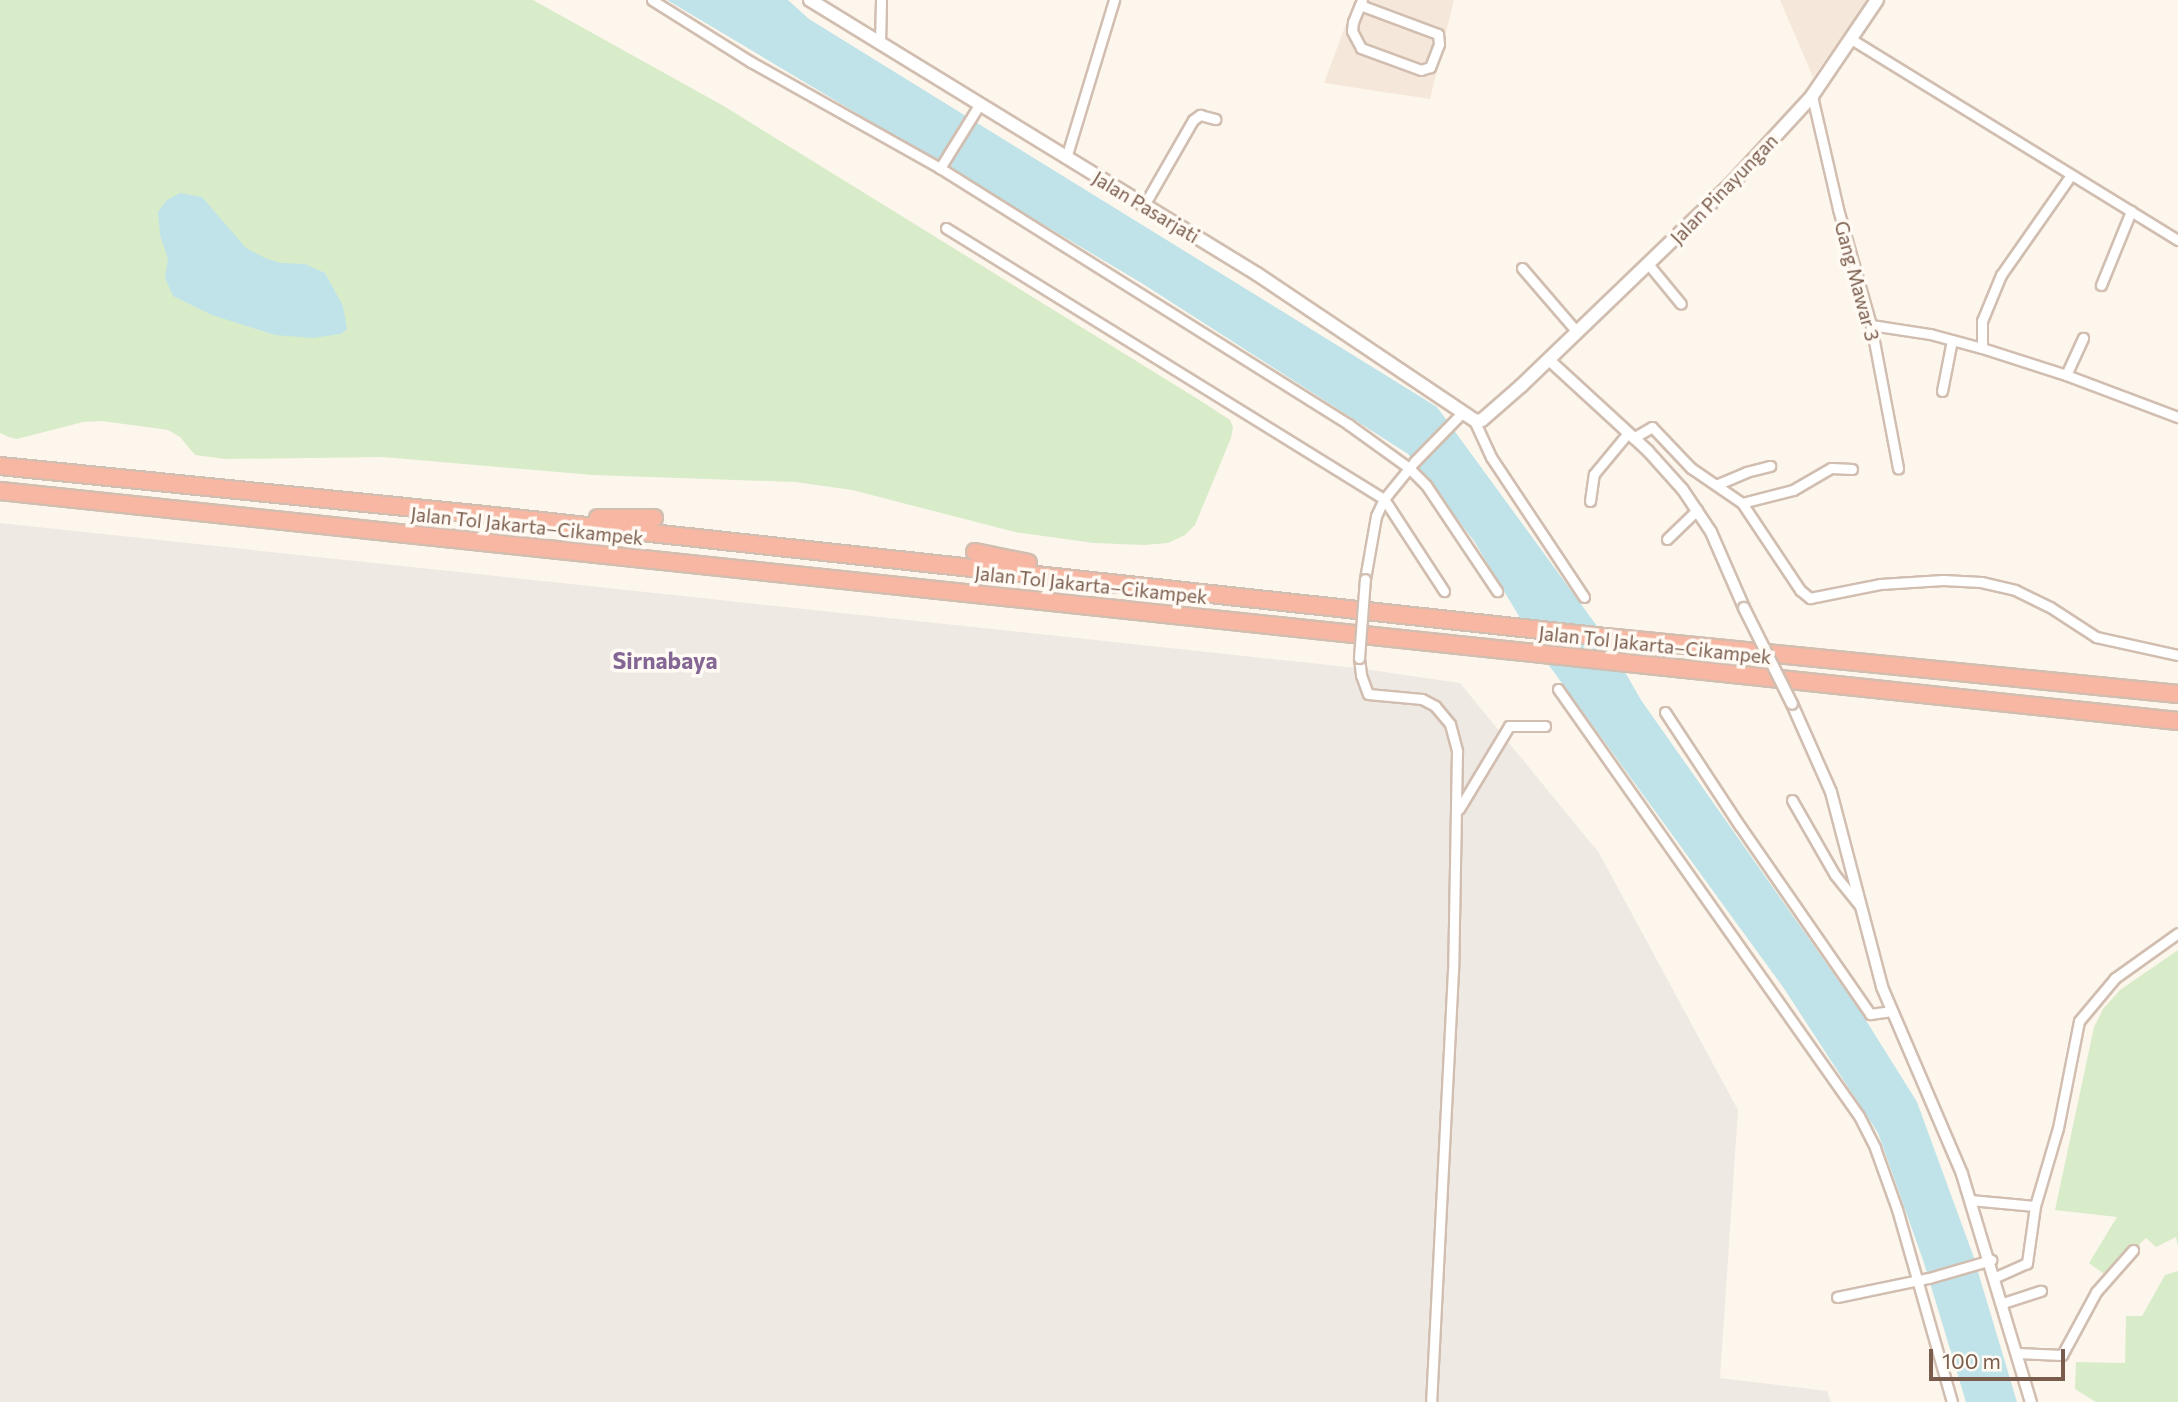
<!DOCTYPE html>
<html>
<head>
<meta charset="utf-8">
<style>
	body { margin:0 }
	#map { position:relative; width:2178px; height:1402px; overflow:hidden; background:#fdf6ec; font-family:Commissioner,sans-serif }
	div>[style] { position:absolute }
	.residential>* { inset:0; background:#f5e8da }
	.industrial>* { inset:0; background:#efe9e4 }
	.green>* { inset:0; background:#d8ecc9 }
	.water>* { inset:0; background:#bfe3e8 }
	.roads { filter:drop-shadow(2px 0 #d1beb0) drop-shadow(-2px 0 #d1beb0) drop-shadow(0 2px #d1beb0) drop-shadow(0 -2px #d1beb0) }
	.minor>* { height:9px; margin:-4.5px; padding:0 4.5px; transform-origin:4.5px; border-radius:4.5px; background:#fff }
	.tertiary>* { height:10px; margin:-5px; padding:0 5px; transform-origin:5px; border-radius:5px; background:#fff }
	.secondary>* { height:12px; margin:-6px; padding:0 6px; transform-origin:6px; border-radius:6px; background:#fff }
	.motorway>* { height:16px; margin:-8px; padding:0 8px; transform-origin:8px; border-radius:8px; background:#f7b7a3 }
	.bridges { filter:drop-shadow(2px 0 #d1beb0) drop-shadow(-2px 0 #d1beb0) drop-shadow(0 2px #d1beb0) drop-shadow(0 -2px #d1beb0) }
	.minor-bridge>* { height:9px; margin:-4.5px; padding:0 4.5px; transform-origin:4.5px; border-radius:4.5px; background:#fff }
	.tertiary-bridge>* { height:10px; margin:-5px; padding:0 5px; transform-origin:5px; border-radius:5px; background:#fff }
	span { translate:-50% -50%; white-space:nowrap; text-align:center; line-height:1.15; -webkit-text-stroke:7px #fffaf3; paint-order:stroke }
	.street-label { font-size:19px; color:#7a5c4d }
	.quarter-label { font-size:23px; color:#846695; font-weight:700 }
	.scale { position:absolute; left:1929px; top:1349px; width:136px; height:32px; box-sizing:border-box; border:4px solid #7a5c4d; border-top:0; padding-left:9px; font-size:21px; line-height:24px; white-space:nowrap; color:#7a5c4d; -webkit-text-stroke:5px #fffaf3; paint-order:stroke }
</style>
</head>
<body>
<div id="map">
	<div class="residential">
		<div style="clip-path:polygon(1355px 0,1454px 0,1430px 99px,1324px 83px)"></div>
		<div style="clip-path:polygon(1780px 0,1868px 0,1813px 77px)"></div>
	</div>
	<div class="industrial">
		<div style="clip-path:polygon(0 523px,1357px 668px,1460px 683px,1599px 853px,1738px 1110px,1720px 1378px,1827px 1391px,1831px 1402px,0 1402px)"></div>
	</div>
	<div class="green">
		<div style="clip-path:polygon(0 0,533px 0,722px 105px,1201px 401px,1230px 420px,1233px 427px,1231px 438px,1195px 525px,1185px 535px,1168px 543px,1144px 545px,1094px 543px,1015px 532px,852px 490px,795px 482px,593px 475px,383px 457px,225px 459px,195px 455px,180px 437px,168px 430px,102px 421px,83px 422px,17px 439px,9px 437px,0 433px)"></div>
		<div style="clip-path:polygon(2178px 950px,2178px 1246px,2176px 1237px,2156px 1247px,2146px 1238px,2107px 1276px,2089px 1263px,2117px 1217px,2055px 1210px,2094px 1027px,2103px 1009px,2120px 990px)"></div>
		<div style="clip-path:polygon(2178px 1271px,2178px 1402px,2096px 1402px,2075px 1389px,2076px 1362px,2125px 1363px,2126px 1316px,2142px 1316px,2165px 1275px)"></div>
	</div>
	<div class="water">
		<div style="clip-path:polygon(667px 0,788px 0,809px 19px,1437px 407px,1605px 637px,1641px 700px,1862px 1014px,1917px 1102px,1973px 1255px,2017px 1402px,1966px 1402px,1923px 1260px,1878px 1133px,1785px 990px,1540px 653px,1602px 637px,1526px 628px,1474px 541px,1408px 454px,1143px 284px)"></div>
		<div style="clip-path:polygon(180px 193px,202px 197px,246px 248px,265px 258px,281px 263px,305px 264px,325px 273px,343px 306px,347px 329px,341px 334px,313px 338px,275px 335px,212px 315px,173px 296px,165px 278px,168px 259px,160px 235px,158px 212px,167px 200px)"></div>
	</div>
	<div class="roads">
		<div class="minor">
			<div style="left:652px;top:0;width:117px;rotate:32.1deg"></div>
			<div style="left:751px;top:62px;width:217px;rotate:29.3deg"></div>
			<div style="left:940px;top:168px;width:482px;rotate:32.1deg"></div>
			<div style="left:1348px;top:424px;width:75px;rotate:35.8deg"></div>
			<div style="left:1409px;top:468px;width:24px;rotate:45deg"></div>
			<div style="left:1426px;top:485px;width:128px;rotate:56.2deg"></div>
			<div style="left:1360px;top:5px;width:83px;rotate:20.4deg"></div>
			<div style="left:1438px;top:34px;width:10px;rotate:84deg"></div>
			<div style="left:1439px;top:44px;width:25px;rotate:111deg"></div>
			<div style="left:1430px;top:67px;width:9px;rotate:162deg"></div>
			<div style="left:1421px;top:70px;width:64px;rotate:-159.9deg"></div>
			<div style="left:1361px;top:48px;width:19px;rotate:-118deg"></div>
			<div style="left:1352px;top:31px;width:9px;rotate:-84deg"></div>
			<div style="left:1353px;top:22px;width:18px;rotate:-68deg"></div>
			<div style="left:1360px;top:5px;width:5px;rotate:-68deg"></div>
			<div style="left:1851px;top:39px;width:384px;rotate:31.6deg"></div>
			<div style="left:880px;top:44px;width:44px;rotate:-88.7deg"></div>
			<div style="left:1812px;top:96px;width:116px;rotate:77deg"></div>
			<div style="left:1838px;top:209px;width:121px;rotate:74.1deg"></div>
			<div style="left:1871px;top:325px;width:146px;rotate:79.3deg"></div>
			<div style="left:1066px;top:158px;width:165px;rotate:-73.1deg"></div>
			<div style="left:940px;top:168px;width:74px;rotate:-58.2deg"></div>
			<div style="left:1143px;top:207px;width:100px;rotate:-60.1deg"></div>
			<div style="left:1193px;top:120px;width:9px;rotate:-36deg"></div>
			<div style="left:1200px;top:115px;width:16px;rotate:15deg"></div>
			<div style="left:946px;top:228px;width:515px;rotate:31.75deg"></div>
			<div style="left:1384px;top:499px;width:110px;rotate:56.9deg"></div>
			<div style="left:1649px;top:265px;width:50px;rotate:50.6deg"></div>
			<div style="left:1522px;top:268px;width:84px;rotate:49.3deg"></div>
			<div style="left:2101px;top:285px;width:80px;rotate:-67.9deg"></div>
			<div style="left:1871px;top:325px;width:60px;rotate:8.7deg"></div>
			<div style="left:1930px;top:334px;width:54px;rotate:15.1deg"></div>
			<div style="left:1982px;top:348px;width:88px;rotate:17.8deg"></div>
			<div style="left:2066px;top:375px;width:120px;rotate:20.6deg"></div>
			<div style="left:1982px;top:348px;width:27px;rotate:-90deg"></div>
			<div style="left:1982px;top:321px;width:50px;rotate:-67.6deg"></div>
			<div style="left:2001px;top:275px;width:122px;rotate:-55deg"></div>
			<div style="left:2066px;top:375px;width:41px;rotate:-65.3deg"></div>
			<div style="left:1942px;top:391px;width:52px;rotate:-78.9deg"></div>
			<div style="left:1474px;top:420px;width:41px;rotate:65.3deg"></div>
			<div style="left:1491px;top:457px;width:168px;rotate:56.4deg"></div>
			<div style="left:1633px;top:438px;width:22px;rotate:-30deg"></div>
			<div style="left:1652px;top:427px;width:57px;rotate:46.4deg"></div>
			<div style="left:1691px;top:468px;width:62px;rotate:34.5deg"></div>
			<div style="left:1742px;top:503px;width:105px;rotate:56.3deg"></div>
			<div style="left:1800px;top:590px;width:13px;rotate:39deg"></div>
			<div style="left:1810px;top:598px;width:71px;rotate:-11.3deg"></div>
			<div style="left:1880px;top:584px;width:63px;rotate:-3.6deg"></div>
			<div style="left:1943px;top:580px;width:38px;rotate:3deg"></div>
			<div style="left:1981px;top:582px;width:35px;rotate:13deg"></div>
			<div style="left:2015px;top:590px;width:39px;rotate:26deg"></div>
			<div style="left:2050px;top:607px;width:55px;rotate:33.1deg"></div>
			<div style="left:2096px;top:637px;width:84px;rotate:12.4deg"></div>
			<div style="left:1716px;top:485px;width:33px;rotate:-23deg"></div>
			<div style="left:1746px;top:472px;width:25px;rotate:-14deg"></div>
			<div style="left:1590px;top:501px;width:27px;rotate:-82deg"></div>
			<div style="left:1594px;top:474px;width:53px;rotate:-50.3deg"></div>
			<div style="left:1742px;top:503px;width:53px;rotate:-14.3deg"></div>
			<div style="left:1793px;top:490px;width:44px;rotate:-30.1deg"></div>
			<div style="left:1831px;top:468px;width:21px;rotate:3deg"></div>
			<div style="left:1667px;top:539px;width:42px;rotate:-44deg"></div>
			<div style="left:1365px;top:579px;width:64px;rotate:-80.1deg"></div>
			<div style="left:1376px;top:516px;width:19px;rotate:-65deg"></div>
			<div style="left:1384px;top:499px;width:49px;rotate:-50.8deg"></div>
			<div style="left:1415px;top:461px;width:69px;rotate:-45.6deg"></div>
			<div style="left:1359px;top:658px;width:17px;rotate:83deg"></div>
			<div style="left:1361px;top:675px;width:20px;rotate:70deg"></div>
			<div style="left:1368px;top:694px;width:54px;rotate:5.3deg"></div>
			<div style="left:1422px;top:699px;width:15px;rotate:28deg"></div>
			<div style="left:1435px;top:706px;width:23px;rotate:50deg"></div>
			<div style="left:1450px;top:724px;width:28px;rotate:75deg"></div>
			<div style="left:1457px;top:751px;width:219px;rotate:91deg"></div>
			<div style="left:1453px;top:970px;width:433px;rotate:92.9deg"></div>
			<div style="left:1558px;top:689px;width:522px;rotate:54.82deg"></div>
			<div style="left:1859px;top:1116px;width:36px;rotate:63deg"></div>
			<div style="left:1875px;top:1148px;width:65px;rotate:70.2deg"></div>
			<div style="left:1897px;top:1209px;width:201px;rotate:74.1deg"></div>
			<div style="left:1665px;top:712px;width:136px;rotate:56.7deg"></div>
			<div style="left:1740px;top:826px;width:229px;rotate:55.3deg"></div>
			<div style="left:1870px;top:1014px;width:22px;rotate:-8deg"></div>
			<div style="left:1792px;top:800px;width:86px;rotate:60.2deg"></div>
			<div style="left:1835px;top:875px;width:40px;rotate:51deg"></div>
			<div style="left:1459px;top:809px;width:97px;rotate:-58.9deg"></div>
			<div style="left:1509px;top:726px;width:36px"></div>
			<div style="left:1970px;top:1200px;width:65px;rotate:5.3deg"></div>
			<div style="left:2035px;top:1206px;width:58px;rotate:98deg"></div>
			<div style="left:2027px;top:1263px;width:34px;rotate:156deg"></div>
			<div style="left:2035px;top:1206px;width:81px;rotate:-73.6deg"></div>
			<div style="left:2058px;top:1128px;width:109px;rotate:-78.9deg"></div>
			<div style="left:2079px;top:1021px;width:56px;rotate:-50.1deg"></div>
			<div style="left:2115px;top:978px;width:77px;rotate:-35.5deg"></div>
			<div style="left:1837px;top:1297px;width:94px;rotate:-11.7deg"></div>
			<div style="left:1929px;top:1278px;width:65px;rotate:-16.2deg"></div>
			<div style="left:2003px;top:1303px;width:40px;rotate:-18deg"></div>
			<div style="left:2017px;top:1353px;width:45px;rotate:2.5deg"></div>
			<div style="left:2062px;top:1355px;width:72px;rotate:-61.6deg"></div>
			<div style="left:2096px;top:1292px;width:56px;rotate:-48.6deg"></div>
		</div>
		<div class="tertiary">
			<div style="left:1548px;top:359px;width:136px;rotate:42.6deg"></div>
			<div style="left:1648px;top:451px;width:52px;rotate:48.1deg"></div>
			<div style="left:1683px;top:490px;width:50px;rotate:56.3deg"></div>
			<div style="left:1711px;top:532px;width:83px;rotate:66.5deg"></div>
			<div style="left:1792px;top:704px;width:96px;rotate:66.1deg"></div>
			<div style="left:1831px;top:792px;width:202px;rotate:75.3deg"></div>
			<div style="left:1882px;top:987px;width:203px;rotate:66.8deg"></div>
			<div style="left:1962px;top:1174px;width:238px;rotate:73.2deg"></div>
		</div>
		<div class="secondary">
			<div style="left:810px;top:0;width:524px;rotate:31.51deg"></div>
			<div style="left:1257px;top:274px;width:264px;rotate:33.9deg"></div>
			<div style="left:1476px;top:421px;width:6px;rotate:-9deg"></div>
			<div style="left:1482px;top:420px;width:52px;rotate:-41.1deg"></div>
			<div style="left:1521px;top:386px;width:294px;rotate:-43.9deg"></div>
			<div style="left:1733px;top:182px;width:117px;rotate:-47.4deg"></div>
			<div style="left:1812px;top:96px;width:116px;rotate:-55.9deg"></div>
		</div>
		<div class="motorway">
			<div style="left:0;top:466px;width:507px;rotate:5.78deg"></div>
			<div style="left:504px;top:517px;width:1108px;rotate:6.22deg"></div>
			<div style="left:1605px;top:637px;width:576px;rotate:5.68deg"></div>
			<div style="left:0;top:491px;width:2190px;rotate:6.03deg"></div>
			<div style="left:598px;top:518px;width:56px"></div>
			<div style="left:975px;top:552px;width:54px;rotate:11.7deg"></div>
		</div>
	</div>
	<div class="bridges">
		<div class="minor-bridge">
			<div style="left:1359px;top:658px;width:79px;rotate:-85.7deg"></div>
		</div>
		<div class="tertiary-bridge">
			<div style="left:1744px;top:608px;width:107px;rotate:63.4deg"></div>
		</div>
	</div>
	<div class="street-label">
		<span style="left:1724px;top:189px;rotate:-46deg">Jalan Pinayungan</span>
		<span style="left:1146px;top:207px;rotate:31deg">Jalan Pasarjati</span>
		<span style="left:1857px;top:281px;rotate:75deg">Gang Mawar 3</span>
		<span style="left:527px;top:526px;rotate:6deg">Jalan Tol Jakarta–Cikampek</span>
		<span style="left:1091px;top:585px;rotate:6deg">Jalan Tol Jakarta–Cikampek</span>
		<span style="left:1655px;top:645px;rotate:6deg">Jalan Tol Jakarta–Cikampek</span>
	</div>
	<div class="quarter-label">
		<span style="left:665px;top:660px">Sirnabaya</span>
	</div>
	<div class="scale">100 m</div>
</div>
</body>
</html>
